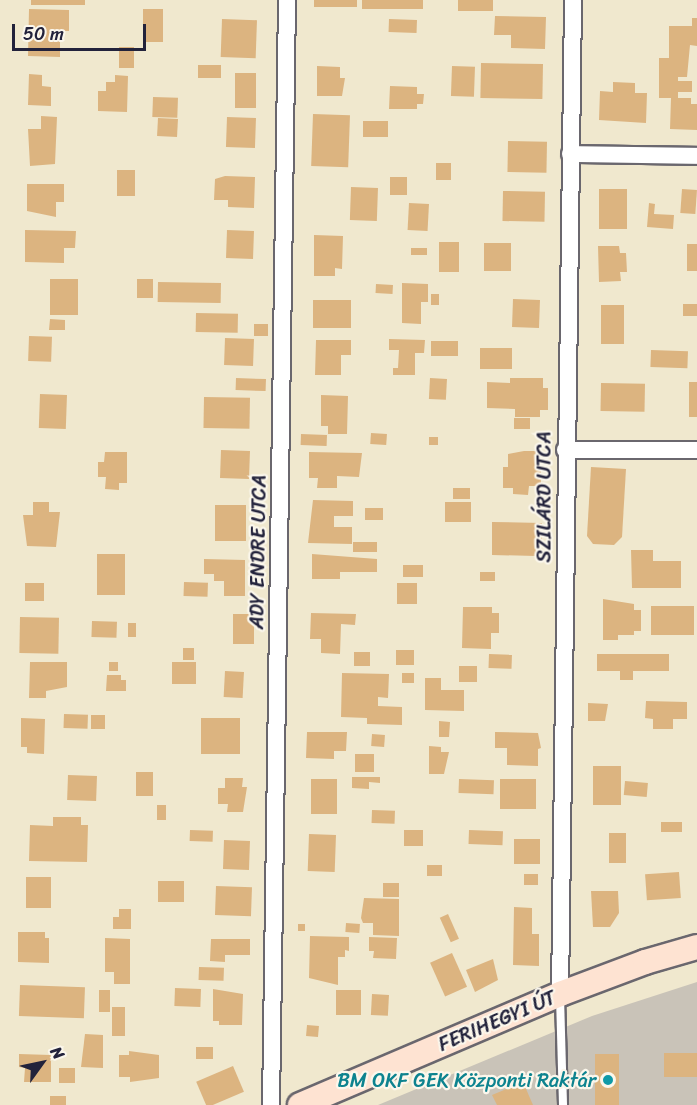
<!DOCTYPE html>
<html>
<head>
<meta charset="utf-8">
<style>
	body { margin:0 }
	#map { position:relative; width:697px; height:1105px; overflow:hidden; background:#f0e8ce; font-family:Sriracha,sans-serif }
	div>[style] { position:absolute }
	.industrial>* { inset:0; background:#c9c3b8 }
	.building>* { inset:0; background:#dcb480; transform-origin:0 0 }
	.roads { filter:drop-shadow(2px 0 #6a676e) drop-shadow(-2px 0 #6a676e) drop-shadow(0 2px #6a676e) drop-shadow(0 -2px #6a676e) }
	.lane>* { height:8px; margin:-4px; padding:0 4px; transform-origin:4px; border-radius:4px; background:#fff }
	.street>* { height:16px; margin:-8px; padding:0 8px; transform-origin:8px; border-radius:8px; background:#fff }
	.secondary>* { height:24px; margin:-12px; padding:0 12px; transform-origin:12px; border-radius:12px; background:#fee3d2 }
	.dots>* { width:16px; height:16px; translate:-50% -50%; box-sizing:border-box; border:3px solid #fbf7ec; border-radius:50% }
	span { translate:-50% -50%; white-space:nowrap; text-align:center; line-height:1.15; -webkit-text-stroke:4.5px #fbf7ec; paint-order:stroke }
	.street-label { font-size:20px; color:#22223b }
	.culture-label { font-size:20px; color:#0d838f }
	.right { translate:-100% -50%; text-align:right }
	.north { position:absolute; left:12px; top:1033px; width:60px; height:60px; -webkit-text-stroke:4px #fbf7ec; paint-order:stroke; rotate:57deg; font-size:16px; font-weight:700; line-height:24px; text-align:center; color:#22223b }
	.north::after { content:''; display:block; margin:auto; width:21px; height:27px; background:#22223b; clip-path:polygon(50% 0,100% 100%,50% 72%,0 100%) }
	.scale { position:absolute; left:12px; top:24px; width:134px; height:27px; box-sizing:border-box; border:3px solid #22223b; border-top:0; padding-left:8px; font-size:18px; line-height:21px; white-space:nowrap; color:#22223b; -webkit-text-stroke:4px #fbf7ec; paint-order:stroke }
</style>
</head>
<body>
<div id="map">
	<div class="industrial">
		<div style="clip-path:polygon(697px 982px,697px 1105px,378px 1105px,592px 1016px)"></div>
	</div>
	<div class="building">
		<div style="left:31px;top:0;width:54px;height:5px"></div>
		<div style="left:314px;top:0;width:43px;height:7px"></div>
		<div style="left:362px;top:0;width:61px;height:9px"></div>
		<div style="left:458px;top:0;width:35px;height:11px"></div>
		<div style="clip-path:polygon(29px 9px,69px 10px,69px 31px,60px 31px,60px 57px,28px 56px)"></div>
		<div style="left:143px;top:9px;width:20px;height:33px"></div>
		<div style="clip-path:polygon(495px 16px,546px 17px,545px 49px,511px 48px,511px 35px,494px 35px)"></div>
		<div style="clip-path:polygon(692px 18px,697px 18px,697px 46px,690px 45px,687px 77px,678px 77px,678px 81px,692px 81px,692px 92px,678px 92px,678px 98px,691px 98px,691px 104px,697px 104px,697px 130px,670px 129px,671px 98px,659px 98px,659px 58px,669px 58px,669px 26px,692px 26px)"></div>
		<div style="left:222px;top:19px;width:35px;height:38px;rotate:2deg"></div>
		<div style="left:389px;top:19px;width:28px;height:13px;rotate:2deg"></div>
		<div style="left:119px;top:47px;width:15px;height:21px"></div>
		<div style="left:481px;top:63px;width:62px;height:35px;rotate:1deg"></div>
		<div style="left:198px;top:65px;width:23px;height:13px"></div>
		<div style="clip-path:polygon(317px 66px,340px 67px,340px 78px,345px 78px,342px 96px,317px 96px)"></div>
		<div style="left:452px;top:66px;width:23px;height:30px;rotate:2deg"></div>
		<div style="left:235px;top:73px;width:21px;height:35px"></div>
		<div style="clip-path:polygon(29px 74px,42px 75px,42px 86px,51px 87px,51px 106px,28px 105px)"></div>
		<div style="clip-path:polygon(115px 75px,128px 76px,127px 112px,98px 111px,98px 91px,106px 91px,106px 82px,115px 82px)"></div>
		<div style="clip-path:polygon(613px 82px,635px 83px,635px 93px,647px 93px,646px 123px,599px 120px,600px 91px,613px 92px)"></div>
		<div style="clip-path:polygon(390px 86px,417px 87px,417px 94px,424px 94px,423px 104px,417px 104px,417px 109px,389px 109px)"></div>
		<div style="left:153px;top:97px;width:25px;height:20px;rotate:2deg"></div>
		<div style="left:313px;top:114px;width:37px;height:52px;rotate:2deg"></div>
		<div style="clip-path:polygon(41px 116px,57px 117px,55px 164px,30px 166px,28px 129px,41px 129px)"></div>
		<div style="left:227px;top:117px;width:29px;height:30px;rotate:2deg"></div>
		<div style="left:158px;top:118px;width:20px;height:18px;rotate:3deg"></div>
		<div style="left:363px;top:121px;width:25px;height:16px"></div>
		<div style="left:508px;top:141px;width:39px;height:31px;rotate:1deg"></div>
		<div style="left:436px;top:163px;width:15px;height:17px"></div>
		<div style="left:117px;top:170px;width:18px;height:26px"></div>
		<div style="clip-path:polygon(225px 176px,255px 177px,254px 208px,228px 207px,228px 200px,214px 200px,215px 179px)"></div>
		<div style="left:390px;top:177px;width:17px;height:18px"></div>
		<div style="clip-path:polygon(27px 184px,64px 184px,64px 202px,56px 202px,56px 217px,27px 211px)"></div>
		<div style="left:351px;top:187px;width:27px;height:33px;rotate:2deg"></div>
		<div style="left:599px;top:189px;width:28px;height:40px"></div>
		<div style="left:682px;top:189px;width:15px;height:24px;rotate:4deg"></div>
		<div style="left:503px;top:191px;width:42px;height:30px;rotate:1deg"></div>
		<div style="left:409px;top:203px;width:20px;height:27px;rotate:3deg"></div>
		<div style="clip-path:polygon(649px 203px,655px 204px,654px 214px,674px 215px,673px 229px,647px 227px)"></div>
		<div style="clip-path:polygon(25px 230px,76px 231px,75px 248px,64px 248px,64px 263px,25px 262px)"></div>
		<div style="left:227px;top:230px;width:27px;height:28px;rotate:2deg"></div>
		<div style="clip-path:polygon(314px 235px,343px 236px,342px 269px,335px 268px,335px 276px,314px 276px)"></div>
		<div style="left:439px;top:242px;width:20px;height:30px"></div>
		<div style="left:484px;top:243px;width:27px;height:28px"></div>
		<div style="left:687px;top:244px;width:10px;height:27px"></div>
		<div style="clip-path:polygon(598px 246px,619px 246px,620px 253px,626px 253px,627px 272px,620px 272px,621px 281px,599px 282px)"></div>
		<div style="left:411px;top:248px;width:16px;height:7px"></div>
		<div style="left:50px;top:279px;width:28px;height:36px"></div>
		<div style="left:137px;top:279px;width:16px;height:19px"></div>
		<div style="left:158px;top:282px;width:63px;height:20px;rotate:1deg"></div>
		<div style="clip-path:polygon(402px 283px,428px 284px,428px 302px,421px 302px,421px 324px,402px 323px)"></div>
		<div style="left:376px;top:284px;width:17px;height:9px;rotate:3deg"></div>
		<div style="left:431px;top:294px;width:8px;height:11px"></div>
		<div style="left:513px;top:299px;width:27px;height:28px;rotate:2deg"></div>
		<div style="left:313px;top:300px;width:38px;height:28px"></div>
		<div style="left:683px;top:304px;width:14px;height:12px"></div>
		<div style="left:601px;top:305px;width:23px;height:39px"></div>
		<div style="left:196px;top:313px;width:42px;height:19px;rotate:1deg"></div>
		<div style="clip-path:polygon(50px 319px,65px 320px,65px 330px,49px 330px)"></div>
		<div style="left:254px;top:324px;width:14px;height:12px"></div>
		<div style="left:29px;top:336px;width:23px;height:25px;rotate:2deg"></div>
		<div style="left:225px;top:338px;width:29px;height:27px;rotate:2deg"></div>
		<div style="clip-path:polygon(389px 339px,425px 340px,424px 353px,415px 353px,415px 375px,393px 375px,393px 368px,398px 368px,399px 350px,389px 350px)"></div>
		<div style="clip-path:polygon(316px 340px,351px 340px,351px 355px,341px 355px,341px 375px,315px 375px)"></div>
		<div style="left:431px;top:341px;width:27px;height:15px"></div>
		<div style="left:480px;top:348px;width:32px;height:21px"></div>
		<div style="left:651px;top:350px;width:37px;height:17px;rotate:2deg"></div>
		<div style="left:236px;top:378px;width:30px;height:12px;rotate:2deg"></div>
		<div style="left:430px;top:378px;width:17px;height:21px;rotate:3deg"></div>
		<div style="clip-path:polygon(510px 378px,543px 378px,543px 388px,548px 388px,548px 410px,540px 410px,540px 417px,515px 417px,515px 409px,487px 408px,487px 382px,510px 383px)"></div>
		<div style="left:689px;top:382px;width:8px;height:35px"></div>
		<div style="left:601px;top:383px;width:44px;height:28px;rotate:1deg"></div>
		<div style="left:40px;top:394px;width:27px;height:34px;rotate:2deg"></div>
		<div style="clip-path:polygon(321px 395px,348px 396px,347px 434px,328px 434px,328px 426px,321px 426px)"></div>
		<div style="left:204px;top:397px;width:46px;height:31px;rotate:1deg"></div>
		<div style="left:514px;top:418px;width:16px;height:11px"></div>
		<div style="left:371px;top:433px;width:16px;height:11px;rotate:4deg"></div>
		<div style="left:301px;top:434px;width:26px;height:11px;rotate:2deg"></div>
		<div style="left:429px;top:437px;width:9px;height:8px"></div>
		<div style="left:221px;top:450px;width:29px;height:28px;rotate:2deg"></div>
		<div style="clip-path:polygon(524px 451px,541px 451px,541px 486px,529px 486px,528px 495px,513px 494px,513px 488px,503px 488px,503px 467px,508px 467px,508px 454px)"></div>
		<div style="clip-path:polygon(105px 452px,127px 452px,127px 483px,119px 483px,119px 490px,105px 489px,106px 477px,98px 477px,98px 462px,104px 462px)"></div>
		<div style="clip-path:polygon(309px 452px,362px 453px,359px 477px,337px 476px,337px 488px,317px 488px,318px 478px,309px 478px)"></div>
		<div style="clip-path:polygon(591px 467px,626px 469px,622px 537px,614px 545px,593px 544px,587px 536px)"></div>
		<div style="left:453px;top:488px;width:17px;height:11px"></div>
		<div style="clip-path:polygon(313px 500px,353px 501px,353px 516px,334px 516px,334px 527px,352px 527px,352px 544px,308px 543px)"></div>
		<div style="clip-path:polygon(33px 502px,49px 502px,49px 512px,60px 512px,56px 547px,27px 546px,23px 515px,33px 515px)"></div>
		<div style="left:445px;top:502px;width:26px;height:20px"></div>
		<div style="left:215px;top:505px;width:31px;height:36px"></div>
		<div style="left:365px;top:508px;width:18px;height:12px"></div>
		<div style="clip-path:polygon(492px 522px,542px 523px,542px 541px,537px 541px,536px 556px,492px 555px)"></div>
		<div style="left:353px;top:542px;width:24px;height:10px"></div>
		<div style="clip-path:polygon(631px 550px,653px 550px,653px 561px,681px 561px,681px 588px,632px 588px)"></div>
		<div style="left:97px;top:554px;width:28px;height:41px"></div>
		<div style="clip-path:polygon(312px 554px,377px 559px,377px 572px,340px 572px,340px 579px,312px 579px)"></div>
		<div style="clip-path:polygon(204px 559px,245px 560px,245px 596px,224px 596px,224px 581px,214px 581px,214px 574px,204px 574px)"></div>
		<div style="left:403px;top:565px;width:20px;height:12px"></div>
		<div style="left:480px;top:572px;width:15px;height:9px"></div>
		<div style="left:184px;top:582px;width:24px;height:14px;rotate:2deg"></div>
		<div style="left:25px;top:583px;width:19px;height:18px"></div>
		<div style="left:397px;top:583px;width:20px;height:21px"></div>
		<div style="clip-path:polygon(603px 599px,634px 604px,634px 610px,641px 610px,641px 631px,634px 631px,634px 635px,618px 635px,618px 640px,603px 640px)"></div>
		<div style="left:694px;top:606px;width:29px;height:43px;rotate:90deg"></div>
		<div style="clip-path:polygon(463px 607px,492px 607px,492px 613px,499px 613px,499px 633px,491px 633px,491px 649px,462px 648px)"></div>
		<div style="clip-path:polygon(311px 613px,356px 614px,355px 625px,341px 624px,340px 654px,321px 653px,321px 639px,310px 639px)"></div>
		<div style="left:233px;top:614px;width:21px;height:30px"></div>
		<div style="left:20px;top:617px;width:39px;height:36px;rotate:1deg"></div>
		<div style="left:92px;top:621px;width:25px;height:16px;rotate:2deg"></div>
		<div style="left:128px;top:623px;width:8px;height:14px"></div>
		<div style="left:183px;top:648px;width:11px;height:12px"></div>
		<div style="left:396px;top:650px;width:18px;height:15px"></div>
		<div style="left:354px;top:652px;width:16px;height:14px"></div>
		<div style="left:489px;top:654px;width:23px;height:14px;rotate:2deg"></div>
		<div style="clip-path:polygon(597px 654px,669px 654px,669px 671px,633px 671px,633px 680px,620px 680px,620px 671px,597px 671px)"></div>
		<div style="clip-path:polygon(30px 662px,67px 662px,67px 687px,46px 691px,46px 698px,29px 698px)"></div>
		<div style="left:109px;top:662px;width:9px;height:9px"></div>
		<div style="left:172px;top:662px;width:24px;height:22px"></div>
		<div style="left:459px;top:666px;width:18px;height:16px"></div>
		<div style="left:225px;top:671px;width:19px;height:26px;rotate:3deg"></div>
		<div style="clip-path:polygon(342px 673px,389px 674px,388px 698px,378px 697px,378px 706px,402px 707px,402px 725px,367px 724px,367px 718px,341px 717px)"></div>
		<div style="left:402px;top:673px;width:12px;height:10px"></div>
		<div style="clip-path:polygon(107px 675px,121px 675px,121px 680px,126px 680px,126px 691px,106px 691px)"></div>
		<div style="clip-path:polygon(425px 678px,441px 678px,441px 690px,464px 690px,464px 711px,425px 710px)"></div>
		<div style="clip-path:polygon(646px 701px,687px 702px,687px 719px,673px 719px,673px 729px,653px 729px,653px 719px,645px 718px)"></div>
		<div style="clip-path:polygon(588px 703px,608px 704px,605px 721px,588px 721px)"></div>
		<div style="left:64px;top:714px;width:24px;height:14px;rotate:2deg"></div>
		<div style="left:91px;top:715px;width:14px;height:14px"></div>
		<div style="clip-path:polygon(21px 718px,45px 719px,44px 754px,27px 753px,27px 747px,21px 747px)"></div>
		<div style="left:201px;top:718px;width:39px;height:36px"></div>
		<div style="clip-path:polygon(439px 721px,450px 722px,449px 737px,439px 737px)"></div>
		<div style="clip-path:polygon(307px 732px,347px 732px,346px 751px,334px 751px,334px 759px,306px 758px)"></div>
		<div style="clip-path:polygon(495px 732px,538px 733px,541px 748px,538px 749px,538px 766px,507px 765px,507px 748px,495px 748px)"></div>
		<div style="left:372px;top:734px;width:13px;height:12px;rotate:4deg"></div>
		<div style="clip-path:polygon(429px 746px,441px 747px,441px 752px,449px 752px,444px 774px,429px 774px)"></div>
		<div style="left:355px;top:754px;width:19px;height:18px"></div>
		<div style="left:593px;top:766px;width:28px;height:39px"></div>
		<div style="left:136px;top:772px;width:17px;height:24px"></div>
		<div style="left:68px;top:775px;width:29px;height:25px;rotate:2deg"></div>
		<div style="clip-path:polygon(352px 777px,380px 777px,380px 783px,369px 782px,369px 789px,352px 788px)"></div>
		<div style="clip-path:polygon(225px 778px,243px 778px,242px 787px,247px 787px,243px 812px,227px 812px,228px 804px,218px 804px,218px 788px,225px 788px)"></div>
		<div style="left:311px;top:779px;width:26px;height:35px"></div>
		<div style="left:459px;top:779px;width:35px;height:14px;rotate:2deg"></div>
		<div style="left:500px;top:779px;width:36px;height:30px"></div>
		<div style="left:625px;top:781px;width:23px;height:14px;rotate:5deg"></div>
		<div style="left:157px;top:805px;width:9px;height:15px"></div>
		<div style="left:372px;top:810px;width:23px;height:13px;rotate:2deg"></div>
		<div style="clip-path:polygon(53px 817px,81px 817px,81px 825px,88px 825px,87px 862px,29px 861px,30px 825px,53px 826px)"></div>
		<div style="left:661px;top:822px;width:21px;height:10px"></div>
		<div style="left:190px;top:830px;width:23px;height:11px;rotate:2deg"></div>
		<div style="left:404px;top:830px;width:19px;height:16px"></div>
		<div style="left:469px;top:830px;width:34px;height:14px;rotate:2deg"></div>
		<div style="left:609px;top:833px;width:17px;height:30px"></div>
		<div style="left:309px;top:834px;width:27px;height:37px;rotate:2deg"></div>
		<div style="left:514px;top:839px;width:26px;height:25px"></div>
		<div style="left:224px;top:840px;width:26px;height:29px;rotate:2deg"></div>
		<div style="left:427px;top:865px;width:15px;height:11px"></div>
		<div style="left:679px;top:872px;width:26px;height:34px;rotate:86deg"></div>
		<div style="left:524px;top:874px;width:14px;height:11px"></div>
		<div style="left:26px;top:877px;width:25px;height:31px"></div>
		<div style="left:158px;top:881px;width:26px;height:21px"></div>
		<div style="left:383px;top:883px;width:16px;height:14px"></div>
		<div style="left:216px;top:886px;width:36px;height:29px;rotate:2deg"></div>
		<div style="clip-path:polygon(591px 891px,618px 891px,619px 913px,610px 927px,593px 927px)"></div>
		<div style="clip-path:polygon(364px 898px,399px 899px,399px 936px,373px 935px,373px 923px,363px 923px,361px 918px)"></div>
		<div style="clip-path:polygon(514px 907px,532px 908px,532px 934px,539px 934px,539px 966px,513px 965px)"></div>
		<div style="clip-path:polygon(119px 909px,131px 909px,131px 929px,113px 929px,113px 917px,119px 917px)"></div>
		<div style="left:448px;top:914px;width:27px;height:9px;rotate:66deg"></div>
		<div style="left:346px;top:923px;width:14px;height:9px;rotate:4deg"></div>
		<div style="left:298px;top:924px;width:7px;height:7px"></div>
		<div style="clip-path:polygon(18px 932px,45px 932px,45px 938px,49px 938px,49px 963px,18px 962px)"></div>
		<div style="clip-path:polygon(310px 936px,349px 937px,349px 951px,345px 950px,345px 957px,338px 957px,338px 985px,309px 978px)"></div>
		<div style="clip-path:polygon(369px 937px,397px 938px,396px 959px,373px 958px,374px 951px,369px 951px)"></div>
		<div style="clip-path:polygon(105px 938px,130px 939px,130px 984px,114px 984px,114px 972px,105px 972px)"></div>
		<div style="clip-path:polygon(211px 939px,250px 939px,250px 955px,225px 955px,225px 962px,210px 961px)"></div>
		<div style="left:452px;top:953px;width:37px;height:24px;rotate:66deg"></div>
		<div style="clip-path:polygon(493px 959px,498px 980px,475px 992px,466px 970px)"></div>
		<div style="left:199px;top:967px;width:25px;height:13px;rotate:2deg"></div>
		<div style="left:20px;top:985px;width:65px;height:31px;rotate:2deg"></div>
		<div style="left:175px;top:988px;width:26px;height:18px;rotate:2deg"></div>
		<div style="clip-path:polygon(213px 989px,243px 994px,242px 1025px,219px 1025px,219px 1021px,213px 1021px)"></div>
		<div style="left:99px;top:990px;width:11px;height:22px"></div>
		<div style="left:336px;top:990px;width:25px;height:25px"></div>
		<div style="left:372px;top:994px;width:17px;height:21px;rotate:3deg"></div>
		<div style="left:112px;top:1007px;width:13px;height:29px"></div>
		<div style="left:307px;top:1025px;width:12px;height:11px;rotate:5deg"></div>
		<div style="clip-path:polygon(85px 1034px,103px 1035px,103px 1068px,81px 1067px)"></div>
		<div style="left:196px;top:1047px;width:17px;height:12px"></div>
		<div style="clip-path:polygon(129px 1051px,159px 1055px,159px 1078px,130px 1082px,130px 1077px,119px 1077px,119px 1055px,129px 1055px)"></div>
		<div style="left:697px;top:1053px;width:24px;height:33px;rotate:90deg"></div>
		<div style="clip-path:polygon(19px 1054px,51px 1055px,51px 1082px,24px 1082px,25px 1068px,19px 1067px)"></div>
		<div style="left:595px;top:1054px;width:24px;height:51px"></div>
		<div style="left:233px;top:1066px;width:28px;height:40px;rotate:67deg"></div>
		<div style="left:59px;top:1068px;width:16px;height:15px"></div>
		<div style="clip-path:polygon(523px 1082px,533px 1105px,497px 1105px,492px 1095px)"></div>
		<div style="left:50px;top:1096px;width:16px;height:9px"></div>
	</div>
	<div class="roads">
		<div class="lane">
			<div style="left:560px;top:997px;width:108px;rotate:88.4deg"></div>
		</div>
		<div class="street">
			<div style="left:570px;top:154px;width:127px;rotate:0.9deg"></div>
			<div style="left:565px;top:450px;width:132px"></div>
			<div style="left:560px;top:994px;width:994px;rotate:-89.25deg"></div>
			<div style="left:271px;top:1105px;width:1105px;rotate:-89.17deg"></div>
		</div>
		<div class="secondary">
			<div style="left:300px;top:1105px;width:283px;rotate:-23.1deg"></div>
			<div style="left:560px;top:994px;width:91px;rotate:-20.6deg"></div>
			<div style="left:645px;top:962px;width:54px;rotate:-16.1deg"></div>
		</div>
	</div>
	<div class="dots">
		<div style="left:608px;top:1080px;background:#0f9aa8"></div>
	</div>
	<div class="street-label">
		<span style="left:544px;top:497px;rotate:-90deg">SZILÁRD UTCA</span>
		<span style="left:258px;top:552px;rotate:-89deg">ADY ENDRE UTCA</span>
		<span style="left:497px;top:1021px;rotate:-23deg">FERIHEGYI ÚT</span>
	</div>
	<div class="culture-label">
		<span class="right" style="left:596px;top:1080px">BM OKF GEK Központi Raktár</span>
	</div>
	<div class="north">N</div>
	<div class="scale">50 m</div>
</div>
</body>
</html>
